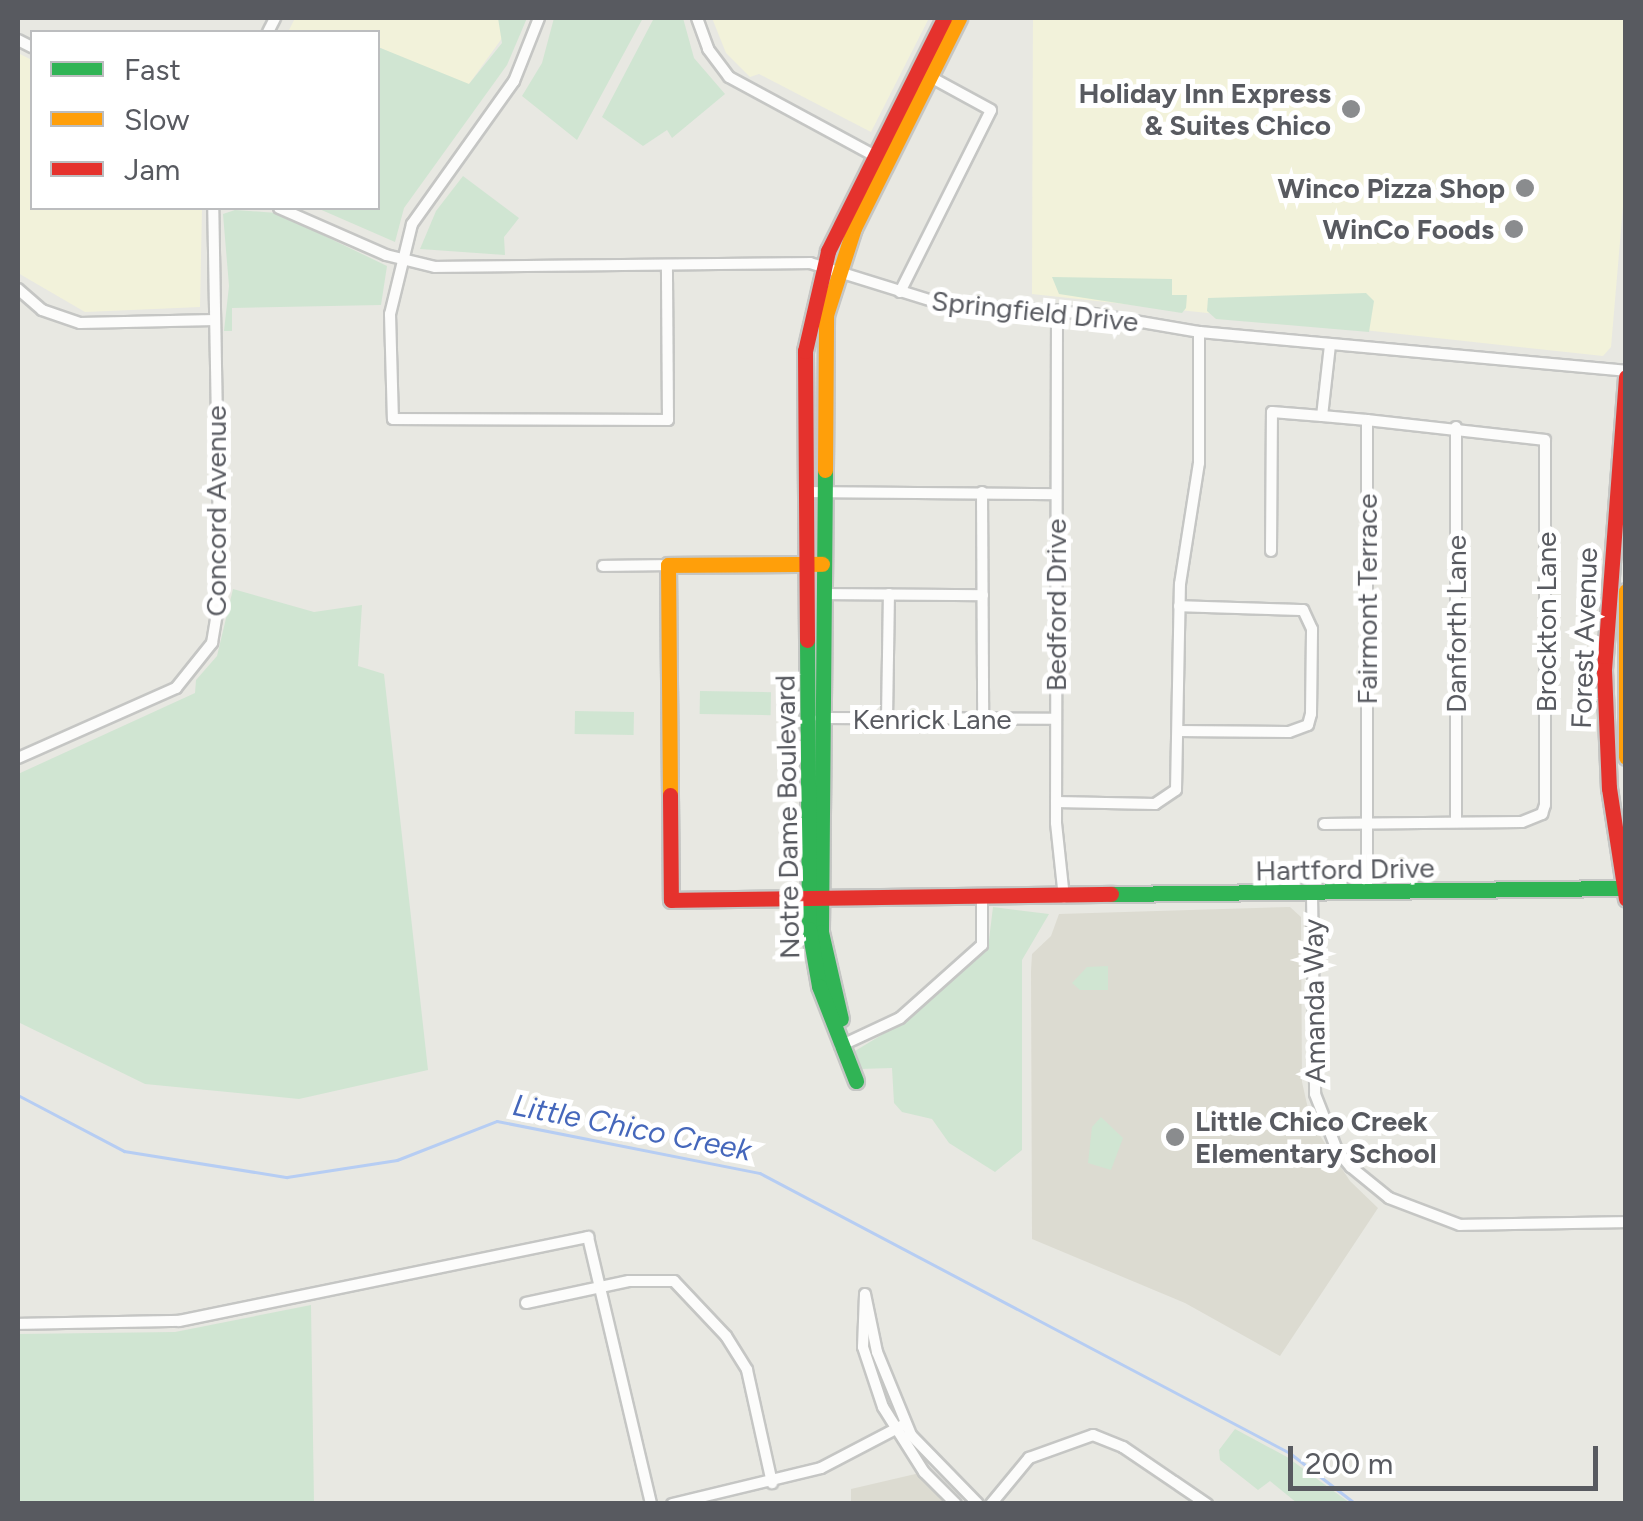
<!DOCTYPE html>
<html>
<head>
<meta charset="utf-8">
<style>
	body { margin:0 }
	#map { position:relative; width:1643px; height:1521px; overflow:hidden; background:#e8e8e2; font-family:Figtree,sans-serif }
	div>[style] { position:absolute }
	.commercial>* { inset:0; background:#f2f2da }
	.education>* { inset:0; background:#dcdbd1 }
	.green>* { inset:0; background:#d0e5d2; transform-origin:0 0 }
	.stream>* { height:2.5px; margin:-1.25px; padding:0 1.25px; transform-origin:1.25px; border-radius:1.25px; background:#b6cdf3 }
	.roads { filter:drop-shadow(2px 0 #c5c6c4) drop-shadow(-2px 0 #c5c6c4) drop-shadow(0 2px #c5c6c4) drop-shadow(0 -2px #c5c6c4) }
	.street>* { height:10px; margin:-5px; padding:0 5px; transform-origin:5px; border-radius:5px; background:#fcfcfb }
	.fast>* { height:15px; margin:-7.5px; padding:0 7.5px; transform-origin:7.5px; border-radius:7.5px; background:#30b455 }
	.slow>* { height:15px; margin:-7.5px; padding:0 7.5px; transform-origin:7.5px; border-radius:7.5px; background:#ff9f0a }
	.jam>* { height:15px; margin:-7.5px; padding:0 7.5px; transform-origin:7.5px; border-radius:7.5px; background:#e5322d }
	.dots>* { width:28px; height:28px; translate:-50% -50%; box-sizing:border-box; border:5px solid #fff; border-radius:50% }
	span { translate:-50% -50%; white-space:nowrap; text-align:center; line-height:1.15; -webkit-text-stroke:10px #fff; paint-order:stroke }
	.poi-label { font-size:28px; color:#585a60; font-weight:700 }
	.right { translate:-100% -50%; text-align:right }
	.left { translate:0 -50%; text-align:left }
	.street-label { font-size:28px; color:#585a60 }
	.water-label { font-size:30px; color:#4567bb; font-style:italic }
	.frame { position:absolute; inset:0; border:20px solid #585a60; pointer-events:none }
	.legend { position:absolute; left:30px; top:30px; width:350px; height:180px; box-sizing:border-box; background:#fff; border:2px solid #bcbdbf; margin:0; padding:12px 18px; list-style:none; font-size:30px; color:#585a60 }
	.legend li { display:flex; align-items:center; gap:20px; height:50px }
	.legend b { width:50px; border:2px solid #bcbdbf }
	.scale { position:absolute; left:1288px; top:1446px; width:310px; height:45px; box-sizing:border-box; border:5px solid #585a60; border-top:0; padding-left:12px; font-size:30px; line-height:35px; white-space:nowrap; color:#585a60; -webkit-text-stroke:8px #fff; paint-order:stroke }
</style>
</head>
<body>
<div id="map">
	<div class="commercial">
		<div style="clip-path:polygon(295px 18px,498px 18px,505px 34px,469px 84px,462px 84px,378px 47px,378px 32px,288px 32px)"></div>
		<div style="clip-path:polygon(712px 18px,929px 18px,871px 132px,759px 74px,750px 77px,726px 53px)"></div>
		<div style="clip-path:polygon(1033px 18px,1625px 18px,1625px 183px,1611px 347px,1603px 356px,1032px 294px)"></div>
		<div style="clip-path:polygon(18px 53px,32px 60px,32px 208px,202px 208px,200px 307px,85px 312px,18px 273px)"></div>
	</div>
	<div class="education">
		<div style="clip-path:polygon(1290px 907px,1301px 917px,1302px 1082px,1311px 1122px,1350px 1181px,1378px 1208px,1280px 1356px,1185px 1303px,1032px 1239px,1031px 971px,1032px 954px,1051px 936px,1059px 914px)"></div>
		<div style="clip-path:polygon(924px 1472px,956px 1503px,851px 1503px,851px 1489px)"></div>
	</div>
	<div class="green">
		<div style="clip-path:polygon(498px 18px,527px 18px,507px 65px,404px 208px,395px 242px,317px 208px,378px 208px,378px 47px,469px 84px,502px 43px)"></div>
		<div style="clip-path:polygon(554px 18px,643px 18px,577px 140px,522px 96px,542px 63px)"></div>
		<div style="clip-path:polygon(654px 18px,683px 18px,694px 58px,725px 94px,672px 138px,667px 130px,643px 146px,602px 117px)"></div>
		<div style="clip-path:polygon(463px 176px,519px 218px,504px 237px,505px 255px,420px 249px,436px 211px)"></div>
		<div style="clip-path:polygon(235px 210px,277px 213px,387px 266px,381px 305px,232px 308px,232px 331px,224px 331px,229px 286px,223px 214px)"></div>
		<div style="clip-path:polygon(1052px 277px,1172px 279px,1172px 295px,1187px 295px,1186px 308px,1182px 313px,1059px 294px)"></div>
		<div style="clip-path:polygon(1366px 293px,1374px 301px,1369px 332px,1216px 319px,1207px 311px,1208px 298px)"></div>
		<div style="clip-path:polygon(233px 589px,314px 612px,362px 605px,358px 666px,384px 674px,428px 1070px,299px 1099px,145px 1084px,18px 1022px,18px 774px,195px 693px,196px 680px,217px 656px)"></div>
		<div style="left:700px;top:691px;width:71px;height:23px;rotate:1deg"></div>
		<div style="left:575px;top:711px;width:59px;height:23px;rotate:1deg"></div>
		<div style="clip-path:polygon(993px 907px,1049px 914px,1022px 960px,1022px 1150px,995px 1172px,949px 1143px,932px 1119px,902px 1112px,894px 1103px,892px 1068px,859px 1069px,855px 1051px,903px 1022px,988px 948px)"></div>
		<div style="clip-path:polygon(1108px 966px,1108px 990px,1080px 990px,1072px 983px,1087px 967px)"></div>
		<div style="clip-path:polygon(1101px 1117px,1123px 1138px,1111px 1170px,1088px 1163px,1092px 1127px)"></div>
		<div style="clip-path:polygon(311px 1305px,314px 1503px,18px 1503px,18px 1334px,175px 1332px)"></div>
		<div style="clip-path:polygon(1235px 1429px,1287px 1457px,1350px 1503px,1297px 1503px,1270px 1481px,1258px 1490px,1220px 1460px,1219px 1450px)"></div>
	</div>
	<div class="stream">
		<div style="left:18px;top:1095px;width:120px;rotate:27.8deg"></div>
		<div style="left:124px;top:1151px;width:165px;rotate:9.1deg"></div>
		<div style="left:287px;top:1177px;width:111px;rotate:-8.8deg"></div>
		<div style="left:397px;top:1160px;width:107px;rotate:-21.3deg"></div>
		<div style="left:497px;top:1121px;width:268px;rotate:11.2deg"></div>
		<div style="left:760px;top:1173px;width:599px;rotate:27.85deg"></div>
		<div style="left:1290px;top:1453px;width:83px;rotate:37.7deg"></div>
	</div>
	<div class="roads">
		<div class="street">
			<div style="left:539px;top:18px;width:68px;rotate:111.6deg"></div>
			<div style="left:514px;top:81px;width:176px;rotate:125.5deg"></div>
			<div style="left:412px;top:224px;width:93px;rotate:103.7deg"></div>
			<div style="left:390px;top:314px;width:105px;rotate:88.4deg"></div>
			<div style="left:393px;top:419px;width:275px;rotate:0.2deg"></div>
			<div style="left:668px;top:420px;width:155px;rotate:-90.4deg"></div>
			<div style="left:697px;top:18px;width:33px;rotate:70deg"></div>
			<div style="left:708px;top:49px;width:35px;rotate:53deg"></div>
			<div style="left:729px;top:77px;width:170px;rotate:28.4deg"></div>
			<div style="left:268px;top:32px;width:16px;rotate:-63deg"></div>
			<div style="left:18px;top:40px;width:16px;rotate:27deg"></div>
			<div style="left:279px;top:208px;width:117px;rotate:23.7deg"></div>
			<div style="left:386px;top:255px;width:50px;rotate:13.8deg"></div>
			<div style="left:435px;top:267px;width:375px;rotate:-0.6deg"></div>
			<div style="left:810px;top:263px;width:135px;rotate:17.2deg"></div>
			<div style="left:939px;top:303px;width:155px;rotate:4.1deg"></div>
			<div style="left:1094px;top:314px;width:107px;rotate:9.7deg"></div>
			<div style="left:1199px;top:332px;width:429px;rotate:5.2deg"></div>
			<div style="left:18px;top:289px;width:32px;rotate:41deg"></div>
			<div style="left:42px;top:310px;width:40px;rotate:18.9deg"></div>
			<div style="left:80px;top:323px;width:135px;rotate:-1.3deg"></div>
			<div style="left:900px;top:292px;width:203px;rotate:-63.4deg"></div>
			<div style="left:991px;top:110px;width:75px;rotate:-151.4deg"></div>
			<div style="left:1057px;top:310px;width:513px;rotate:90.11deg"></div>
			<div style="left:1056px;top:823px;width:75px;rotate:83.9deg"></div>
			<div style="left:1330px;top:345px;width:71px;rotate:96.4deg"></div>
			<div style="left:1322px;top:416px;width:45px;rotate:5.1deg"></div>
			<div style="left:1367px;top:420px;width:473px;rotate:90deg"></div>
			<div style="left:806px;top:492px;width:250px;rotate:0.5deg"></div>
			<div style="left:982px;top:492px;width:227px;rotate:89.7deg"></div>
			<div style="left:1271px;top:551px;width:139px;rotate:-89.6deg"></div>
			<div style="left:1272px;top:412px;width:50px;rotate:4.6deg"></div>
			<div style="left:603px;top:566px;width:65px;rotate:-0.9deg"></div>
			<div style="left:822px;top:594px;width:161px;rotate:0.4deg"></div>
			<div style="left:820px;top:718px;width:236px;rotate:0.2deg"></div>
			<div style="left:887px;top:719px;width:125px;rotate:-89.1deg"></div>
			<div style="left:1178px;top:731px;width:111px;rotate:0.5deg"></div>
			<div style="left:1289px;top:732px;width:20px;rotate:-20deg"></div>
			<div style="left:1308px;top:725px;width:11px;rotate:-75deg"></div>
			<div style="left:1311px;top:714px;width:85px;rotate:-89.3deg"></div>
			<div style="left:1312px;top:629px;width:21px;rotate:-115deg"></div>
			<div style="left:1303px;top:610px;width:124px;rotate:-178.2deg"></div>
			<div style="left:18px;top:758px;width:173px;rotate:-23.9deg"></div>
			<div style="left:176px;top:688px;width:58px;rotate:-51.3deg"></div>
			<div style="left:212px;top:643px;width:49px;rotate:-80.5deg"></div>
			<div style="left:220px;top:595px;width:387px;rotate:-91deg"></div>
			<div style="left:1056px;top:802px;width:99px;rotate:1.2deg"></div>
			<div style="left:1155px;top:804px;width:25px;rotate:-34deg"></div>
			<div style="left:1176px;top:790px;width:206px;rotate:-88.9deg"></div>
			<div style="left:1180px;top:584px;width:122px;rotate:-81.1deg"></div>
			<div style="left:1199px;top:463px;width:131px;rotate:-90deg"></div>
			<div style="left:1456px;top:821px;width:394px;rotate:-90deg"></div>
			<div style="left:1324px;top:824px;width:198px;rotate:-0.6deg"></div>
			<div style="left:1522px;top:822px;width:22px;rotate:-22deg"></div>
			<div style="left:1542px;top:814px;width:9px;rotate:-72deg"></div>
			<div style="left:1545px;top:805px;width:365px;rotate:-90deg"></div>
			<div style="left:1545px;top:440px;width:179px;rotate:-173.6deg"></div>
			<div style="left:1312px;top:895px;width:199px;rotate:89.1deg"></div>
			<div style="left:1315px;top:1094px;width:60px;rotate:68.6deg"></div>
			<div style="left:1337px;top:1150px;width:22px;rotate:51deg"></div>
			<div style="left:1351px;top:1167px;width:49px;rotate:39.2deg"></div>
			<div style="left:1389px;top:1198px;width:76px;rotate:20.8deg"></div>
			<div style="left:1460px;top:1225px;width:166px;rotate:-1deg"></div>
			<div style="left:840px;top:1046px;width:66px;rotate:-25deg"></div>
			<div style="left:900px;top:1018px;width:110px;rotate:-41.7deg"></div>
			<div style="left:982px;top:945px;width:46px;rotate:-90deg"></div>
			<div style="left:865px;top:1294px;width:59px;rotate:78.3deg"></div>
			<div style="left:877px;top:1352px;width:90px;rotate:67.7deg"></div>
			<div style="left:911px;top:1435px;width:96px;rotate:45.8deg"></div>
			<div style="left:865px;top:1295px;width:52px;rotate:92.2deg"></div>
			<div style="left:863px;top:1347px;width:63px;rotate:71.6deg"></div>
			<div style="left:883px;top:1407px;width:77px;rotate:57.8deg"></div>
			<div style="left:924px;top:1472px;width:45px;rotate:45deg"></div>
			<div style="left:526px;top:1303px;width:105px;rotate:-12.1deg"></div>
			<div style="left:629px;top:1281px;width:45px"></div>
			<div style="left:674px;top:1281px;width:76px;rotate:46.6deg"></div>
			<div style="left:726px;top:1336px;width:40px;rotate:58deg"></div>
			<div style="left:747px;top:1370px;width:116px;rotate:77.5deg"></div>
			<div style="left:18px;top:1324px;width:161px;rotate:-1.1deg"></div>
			<div style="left:179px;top:1321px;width:418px;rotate:-11.6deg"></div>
			<div style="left:588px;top:1237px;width:274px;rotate:76.7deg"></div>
			<div style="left:672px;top:1504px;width:153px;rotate:-13.6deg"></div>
			<div style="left:821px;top:1468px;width:95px;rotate:-27.6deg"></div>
			<div style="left:991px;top:1504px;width:60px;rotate:-50.4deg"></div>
			<div style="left:1029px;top:1458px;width:68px;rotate:-19.8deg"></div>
			<div style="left:1093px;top:1435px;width:32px;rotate:22deg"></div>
			<div style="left:1123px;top:1447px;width:102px;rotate:34.2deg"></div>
		</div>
		<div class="fast">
			<div style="left:825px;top:470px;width:462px;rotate:90.5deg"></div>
			<div style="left:821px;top:932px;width:89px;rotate:77.1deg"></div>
			<div style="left:807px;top:640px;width:289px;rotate:89.6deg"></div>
			<div style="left:809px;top:929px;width:58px;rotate:80deg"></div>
			<div style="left:819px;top:986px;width:102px;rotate:68.7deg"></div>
			<div style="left:1111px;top:894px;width:515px;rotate:-0.67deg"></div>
		</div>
		<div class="slow">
			<div style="left:825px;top:470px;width:155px;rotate:-89.6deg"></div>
			<div style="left:826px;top:315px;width:91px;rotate:-72.2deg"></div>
			<div style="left:854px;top:228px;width:235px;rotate:-63.4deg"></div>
			<div style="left:1626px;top:591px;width:166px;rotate:90deg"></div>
			<div style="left:670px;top:795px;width:230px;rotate:-90.5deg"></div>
			<div style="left:668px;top:565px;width:154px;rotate:-0.4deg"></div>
		</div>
		<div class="jam">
			<div style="left:1626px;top:377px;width:294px;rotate:94.3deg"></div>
			<div style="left:1604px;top:670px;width:118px;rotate:87.6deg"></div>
			<div style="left:1609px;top:788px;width:112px;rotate:81.3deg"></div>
			<div style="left:807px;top:640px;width:289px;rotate:-90.4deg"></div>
			<div style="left:805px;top:351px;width:103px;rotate:-77deg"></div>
			<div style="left:828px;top:251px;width:260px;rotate:-63.5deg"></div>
			<div style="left:670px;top:795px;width:105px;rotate:89.5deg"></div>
			<div style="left:671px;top:900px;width:440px;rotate:-0.8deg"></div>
		</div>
	</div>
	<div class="dots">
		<div style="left:1351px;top:109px;background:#8a8c8e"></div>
		<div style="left:1525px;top:188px;background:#8a8c8e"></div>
		<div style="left:1514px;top:229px;background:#8a8c8e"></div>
		<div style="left:1175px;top:1137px;background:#8a8c8e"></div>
	</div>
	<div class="poi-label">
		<span class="right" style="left:1331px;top:109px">Holiday Inn Express<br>&amp; Suites Chico</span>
		<span class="right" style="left:1505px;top:188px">Winco Pizza Shop</span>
		<span class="right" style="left:1494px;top:229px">WinCo Foods</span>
		<span class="left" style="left:1195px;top:1137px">Little Chico Creek<br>Elementary School</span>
	</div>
	<div class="street-label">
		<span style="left:1035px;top:311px;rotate:6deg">Springfield Drive</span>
		<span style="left:216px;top:511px;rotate:-90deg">Concord Avenue</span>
		<span style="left:1367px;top:599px;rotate:-90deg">Fairmont Terrace</span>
		<span style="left:1056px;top:605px;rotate:-90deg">Bedford Drive</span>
		<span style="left:1546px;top:622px;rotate:-90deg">Brockton Lane</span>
		<span style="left:1456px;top:624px;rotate:-90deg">Danforth Lane</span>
		<span style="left:1584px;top:638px;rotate:-88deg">Forest Avenue</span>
		<span style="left:932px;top:719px">Kenrick Lane</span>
		<span style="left:787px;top:817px;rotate:-91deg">Notre Dame Boulevard</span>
		<span style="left:1345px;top:869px;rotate:-1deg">Hartford Drive</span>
		<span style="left:1314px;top:1001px;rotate:-91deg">Amanda Way</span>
	</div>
	<div class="water-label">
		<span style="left:632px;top:1128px;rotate:11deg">Little Chico Creek</span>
	</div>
	<div class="frame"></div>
	<ul class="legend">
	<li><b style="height:12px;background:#30b455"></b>Fast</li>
	<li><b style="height:12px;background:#ff9f0a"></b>Slow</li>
	<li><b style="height:12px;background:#e5322d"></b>Jam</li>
	</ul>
	<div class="scale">200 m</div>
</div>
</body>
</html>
